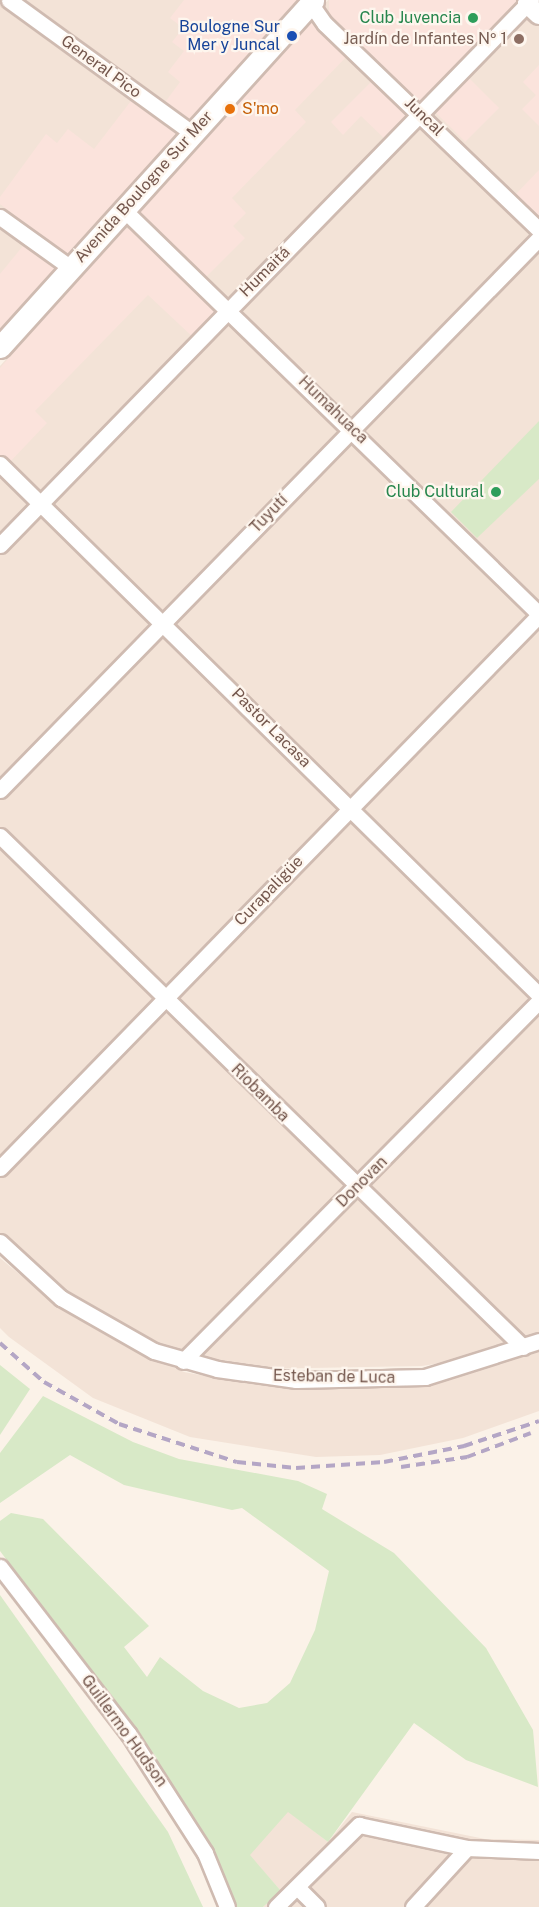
<!DOCTYPE html>
<html>
<head>
<meta charset="utf-8">
<style>
	body { margin:0 }
	#map { position:relative; width:539px; height:1907px; overflow:hidden; background:#fbf2e8; font-family:"Public Sans",sans-serif }
	div>[style] { position:absolute }
	.residential>* { inset:0; background:#f3e3d7 }
	.commercial>* { inset:0; background:#fbe3dc; transform-origin:0 0 }
	.green>* { inset:0; background:#d8e9c7 }
	.roads { filter:drop-shadow(2px 0 #cfbbb1) drop-shadow(-2px 0 #cfbbb1) drop-shadow(0 2px #cfbbb1) drop-shadow(0 -2px #cfbbb1) }
	.minor>* { height:15px; margin:-7.5px; padding:0 7.5px; transform-origin:7.5px; border-radius:7.5px; background:#fff }
	.tertiary>* { height:18px; margin:-9px; padding:0 9px; transform-origin:9px; border-radius:9px; background:#fff }
	.secondary>* { height:21px; margin:-10.5px; padding:0 10.5px; transform-origin:10.5px; border-radius:10.5px; background:#fff }
	.rail>* { height:4px; margin-top:-2px; transform-origin:0; background:repeating-linear-gradient(90deg,#b4a6c5 0 9px,transparent 0 15px) }
	.dots>* { width:16px; height:16px; translate:-50% -50%; box-sizing:border-box; border:3px solid #fef6ee; border-radius:50% }
	span { translate:-50% -50%; white-space:nowrap; text-align:center; line-height:1.15; -webkit-text-stroke:4.5px #fef6ee; paint-order:stroke }
	.leisure-label { font-size:16px; color:#27864d }
	.right { translate:-100% -50%; text-align:right }
	.transit-label { font-size:16px; color:#164399 }
	.education-label { font-size:16px; color:#785e54 }
	.street-label { font-size:16px; color:#74574d }
	.food-label { font-size:16px; color:#c56008 }
	.left { translate:0 -50%; text-align:left }
</style>
</head>
<body>
<div id="map">
	<div class="residential">
		<div style="clip-path:polygon(0 0,308px 0,0 343px)"></div>
		<div style="clip-path:polygon(328px 0,539px 0,539px 1333px,484px 1356px,422px 1366px,254px 1369px,211px 1364px,166px 1349px,46px 1280px,0 1237px,0 366px)"></div>
		<div style="clip-path:polygon(0 1258px,61px 1309px,132px 1349px,184px 1372px,227px 1380px,307px 1386px,441px 1377px,498px 1364px,539px 1345px,539px 1411px,463px 1438px,380px 1455px,316px 1457px,190px 1437px,93px 1398px,9px 1337px,0 1328px)"></div>
		<div style="clip-path:polygon(288px 1811px,328px 1842px,352px 1812px,485px 1839px,539px 1840px,539px 1907px,263px 1907px,281px 1891px,249px 1855px)"></div>
	</div>
	<div class="commercial">
		<div style="clip-path:polygon(184px 0,302px 0,191px 121px,163px 105px,180px 82px,168px 72px,184px 51px,172px 42px,183px 28px,170px 18px)"></div>
		<div style="clip-path:polygon(329px 0,525px 0,421px 104px,329px 15px)"></div>
		<div style="clip-path:polygon(315px 21px,350px 53px,295px 110px,306px 122px,232px 198px,246px 213px,233px 226px,245px 238px,204px 279px,141px 216px,141px 209px,307px 23px)"></div>
		<div style="clip-path:polygon(539px 65px,539px 126px,522px 109px,536px 95px,523px 82px)"></div>
		<div style="clip-path:polygon(376px 77px,411px 112px,389px 143px,361px 116px,343px 135px,331px 122px)"></div>
		<div style="left:468px;top:77px;width:44px;height:48px;rotate:45deg"></div>
		<div style="clip-path:polygon(134px 97px,182px 133px,67px 258px,0 204px,0 197px,46px 134px,57px 143px,68px 129px,94px 149px)"></div>
		<div style="clip-path:polygon(539px 170px,539px 221px,514px 196px)"></div>
		<div style="clip-path:polygon(122px 229px,134px 229px,218px 312px,196px 340px,148px 295px,35px 411px,47px 423px,8px 464px,0 456px,0 368px)"></div>
		<div style="clip-path:polygon(27px 241px,59px 266px,0 343px,0 274px)"></div>
	</div>
	<div class="green">
		<div style="clip-path:polygon(539px 421px,539px 479px,477px 538px,451px 512px)"></div>
		<div style="clip-path:polygon(0 1365px,30px 1389px,0 1435px)"></div>
		<div style="clip-path:polygon(43px 1396px,133px 1442px,179px 1459px,298px 1481px,327px 1494px,322px 1509px,394px 1553px,486px 1648px,533px 1730px,538px 1787px,466px 1760px,414px 1723px,328px 1842px,288px 1812px,250px 1855px,281px 1891px,263px 1907px,232px 1907px,204px 1841px,141px 1739px,0 1551px,0 1521px,11px 1513px,43px 1519px,149px 1626px,124px 1647px,147px 1677px,160px 1657px,203px 1691px,239px 1708px,267px 1703px,290px 1683px,315px 1630px,329px 1571px,242px 1508px,232px 1510px,124px 1485px,70px 1455px,0 1503px,0 1453px)"></div>
		<div style="clip-path:polygon(0 1595px,168px 1832px,203px 1907px,0 1907px)"></div>
	</div>
	<div class="roads">
		<div class="minor">
			<div style="left:9px;top:0;width:226px;rotate:36deg"></div>
			<div style="left:308px;top:0;width:29px;rotate:55deg"></div>
			<div style="left:325px;top:24px;width:297px;rotate:43.9deg"></div>
			<div style="left:123px;top:209px;width:581px;rotate:44.23deg"></div>
			<div style="left:0;top:217px;width:87px;rotate:35.7deg"></div>
			<div style="left:0;top:464px;width:757px;rotate:44.57deg"></div>
			<div style="left:0;top:545px;width:755px;rotate:-45.75deg"></div>
			<div style="left:0;top:790px;width:772px;rotate:-45.68deg"></div>
			<div style="left:0;top:836px;width:731px;rotate:44.34deg"></div>
			<div style="left:0;top:1168px;width:772px;rotate:-45.73deg"></div>
			<div style="left:0;top:1242px;width:83px;rotate:42.6deg"></div>
			<div style="left:61px;top:1298px;width:107px;rotate:29.7deg"></div>
			<div style="left:154px;top:1351px;width:66px;rotate:15.9deg"></div>
			<div style="left:217px;top:1369px;width:80px;rotate:7.9deg"></div>
			<div style="left:296px;top:1380px;width:129px;rotate:-1.3deg"></div>
			<div style="left:425px;top:1377px;width:120px;rotate:-17.5deg"></div>
			<div style="left:183px;top:1361px;width:506px;rotate:-45.32deg"></div>
			<div style="left:0;top:1567px;width:210px;rotate:52.4deg"></div>
			<div style="left:128px;top:1733px;width:143px;rotate:57.3deg"></div>
			<div style="left:205px;top:1853px;width:58px;rotate:67.8deg"></div>
			<div style="left:297px;top:1887px;width:28px;rotate:45deg"></div>
			<div style="left:276px;top:1907px;width:117px;rotate:-44.7deg"></div>
			<div style="left:359px;top:1825px;width:110px;rotate:12deg"></div>
			<div style="left:467px;top:1848px;width:72px;rotate:2.4deg"></div>
			<div style="left:413px;top:1907px;width:80px;rotate:-47.5deg"></div>
		</div>
		<div class="tertiary">
			<div style="left:530px;top:0;width:5px;rotate:127deg"></div>
			<div style="left:527px;top:4px;width:16px;rotate:43deg"></div>
		</div>
		<div class="secondary">
			<div style="left:0;top:347px;width:467px;rotate:-47.9deg"></div>
		</div>
	</div>
	<div class="rail">
		<div style="left:0;top:1343px;width:59px;rotate:41.6deg"></div>
		<div style="left:44px;top:1382px;width:86px;rotate:29.2deg"></div>
		<div style="left:119px;top:1424px;width:124px;rotate:17.9deg"></div>
		<div style="left:237px;top:1462px;width:59px;rotate:5.8deg"></div>
		<div style="left:296px;top:1468px;width:88px;rotate:-3.9deg"></div>
		<div style="left:384px;top:1462px;width:82px;rotate:-11.3deg"></div>
		<div style="left:464px;top:1446px;width:79px;rotate:-18.4deg"></div>
		<div style="left:401px;top:1467px;width:67px;rotate:-8.6deg"></div>
		<div style="left:467px;top:1457px;width:68px;rotate:-20.6deg"></div>
	</div>
	<div class="dots">
		<div style="left:473px;top:18px;background:#2e9e5b"></div>
		<div style="left:292px;top:36px;background:#1a4fb4"></div>
		<div style="left:519px;top:39px;background:#8d6e63"></div>
		<div style="left:230px;top:109px;background:#e8710a"></div>
		<div style="left:496px;top:492px;background:#2e9e5b"></div>
	</div>
	<div class="leisure-label">
		<span class="right" style="left:461px;top:18px">Club Juvencia</span>
		<span class="right" style="left:484px;top:492px">Club Cultural</span>
	</div>
	<div class="transit-label">
		<span class="right" style="left:280px;top:36px">Boulogne Sur<br>Mer y Juncal</span>
	</div>
	<div class="education-label">
		<span class="right" style="left:507px;top:39px">Jardín de Infantes Nº 1</span>
	</div>
	<div class="street-label">
		<span style="left:101px;top:67px;rotate:36deg">General Pico</span>
		<span style="left:424px;top:117px;rotate:44deg">Juncal</span>
		<span style="left:144px;top:187px;rotate:-48deg">Avenida Boulogne Sur Mer</span>
		<span style="left:265px;top:272px;rotate:-45deg">Humaitá</span>
		<span style="left:333px;top:410px;rotate:44deg">Humahuaca</span>
		<span style="left:269px;top:514px;rotate:-46deg">Tuyutí</span>
		<span style="left:271px;top:728px;rotate:45deg">Pastor Lacasa</span>
		<span style="left:269px;top:891px;rotate:-46deg">Curapaligüe</span>
		<span style="left:260px;top:1093px;rotate:45deg">Riobamba</span>
		<span style="left:362px;top:1182px;rotate:-45deg">Donovan</span>
		<span style="left:334px;top:1377px;rotate:1deg">Esteban de Luca</span>
		<span style="left:124px;top:1731px;rotate:54deg">Guillermo Hudson</span>
	</div>
	<div class="food-label">
		<span class="left" style="left:242px;top:109px">S'mo</span>
	</div>
</div>
</body>
</html>
